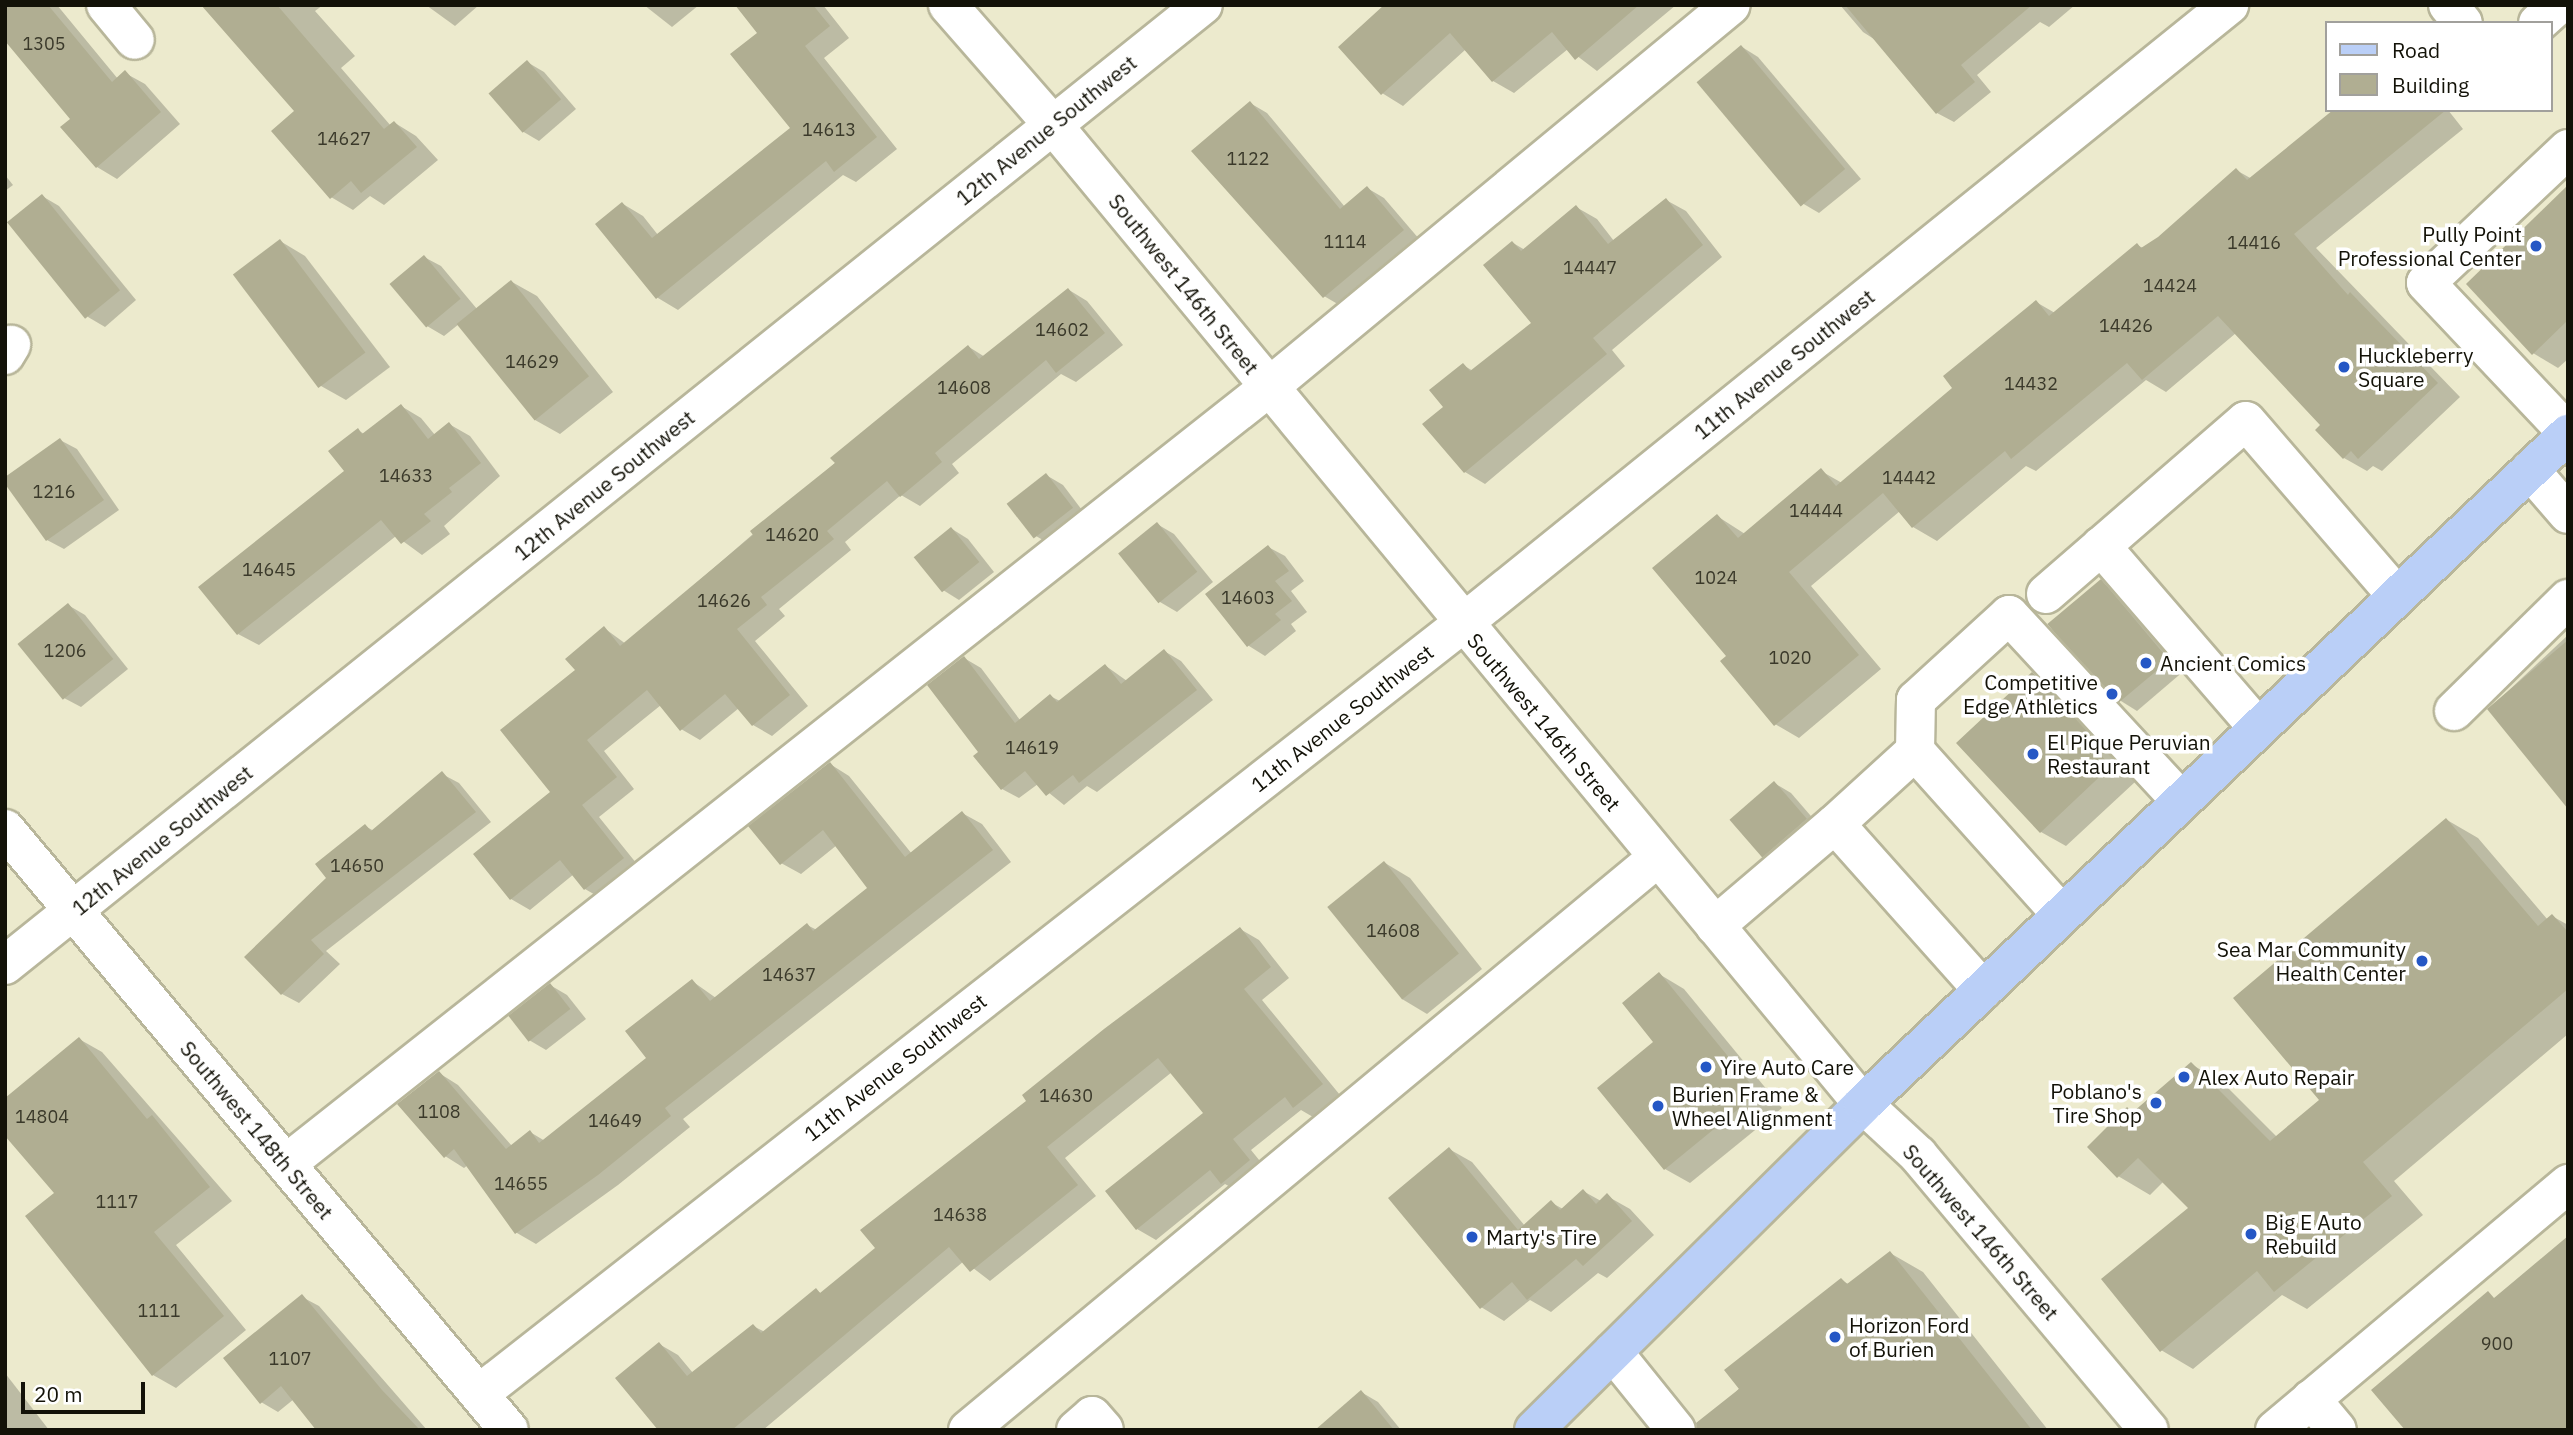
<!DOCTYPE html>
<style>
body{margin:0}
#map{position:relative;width:2573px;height:1435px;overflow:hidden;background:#eceacd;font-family:"IBM Plex Sans",sans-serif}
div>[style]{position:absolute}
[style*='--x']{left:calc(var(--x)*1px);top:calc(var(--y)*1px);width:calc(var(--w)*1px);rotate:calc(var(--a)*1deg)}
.shadow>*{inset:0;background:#0003}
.building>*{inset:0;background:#b0ae92;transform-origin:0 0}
.roads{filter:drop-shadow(2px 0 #b8b69a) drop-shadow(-2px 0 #b8b69a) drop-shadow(0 2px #b8b69a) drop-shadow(0 -2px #b8b69a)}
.minor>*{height:38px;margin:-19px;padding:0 19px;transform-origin:19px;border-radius:19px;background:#fff}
.major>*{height:38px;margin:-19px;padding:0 19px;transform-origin:19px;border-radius:19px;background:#bacff7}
.dots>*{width:19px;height:19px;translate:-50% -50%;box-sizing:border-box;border:4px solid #fff;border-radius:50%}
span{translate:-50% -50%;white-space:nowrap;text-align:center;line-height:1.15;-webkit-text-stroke:7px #fff;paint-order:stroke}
.number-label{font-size:18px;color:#3a392a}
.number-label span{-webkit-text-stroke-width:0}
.street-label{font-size:21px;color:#131208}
.poi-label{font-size:21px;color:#131208}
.right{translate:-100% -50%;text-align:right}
.left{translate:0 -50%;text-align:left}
.frame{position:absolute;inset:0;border:7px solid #131208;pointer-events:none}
.legend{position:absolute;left:2325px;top:21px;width:228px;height:91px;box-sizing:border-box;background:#fff;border:2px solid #a1a09c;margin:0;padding:9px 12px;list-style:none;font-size:21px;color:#131208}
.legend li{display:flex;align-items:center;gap:14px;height:35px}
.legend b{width:35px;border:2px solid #a1a09c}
.scale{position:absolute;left:21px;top:1382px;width:124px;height:32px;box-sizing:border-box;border:4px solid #131208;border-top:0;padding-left:9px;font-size:21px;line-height:24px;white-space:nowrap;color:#131208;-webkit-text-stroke:5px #fff;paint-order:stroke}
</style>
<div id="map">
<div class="shadow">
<div style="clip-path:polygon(5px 5px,57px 5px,118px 79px,125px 73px,145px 84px,180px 124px,117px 179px,97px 167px,63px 128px,72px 119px)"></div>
<div style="clip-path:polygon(219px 5px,323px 5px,315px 11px,355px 56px,341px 68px,391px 126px,395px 123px,416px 136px,438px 160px,384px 205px,370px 196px,353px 210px,331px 197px,297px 111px)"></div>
<div style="clip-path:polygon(426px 5px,479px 5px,455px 26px)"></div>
<div style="clip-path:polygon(644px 5px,699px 5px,672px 27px)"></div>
<div style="clip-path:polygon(737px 5px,823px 5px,849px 38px,824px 58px,897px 149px,856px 182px,843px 175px,678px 310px,658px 298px,598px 224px,623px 204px,643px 216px,658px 235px,792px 128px,759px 33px)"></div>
<div style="clip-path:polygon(1405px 5px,1676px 5px,1597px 71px,1568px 49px,1514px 93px,1493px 81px,1465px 50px,1403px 106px,1382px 93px)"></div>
<div style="clip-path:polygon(1840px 5px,2075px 5px,2049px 27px,2040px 22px,1977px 75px,1991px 92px,1954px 122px,1937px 113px,1877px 41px,1863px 32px)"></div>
<div style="clip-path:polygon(1742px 47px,1758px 57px,1861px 179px,1819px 213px,1802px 203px)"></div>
<div style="clip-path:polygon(527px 62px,544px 72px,576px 109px,539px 141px,522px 131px)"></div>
<div style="clip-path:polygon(1250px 103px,1267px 113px,1345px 207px,1367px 188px,1384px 198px,1420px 240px,1341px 306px,1324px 296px)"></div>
<div style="clip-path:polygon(2336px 110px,2448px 110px,2463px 129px,2316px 248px,2460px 397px,2382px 471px,2373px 466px,2367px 471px,2344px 458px,2322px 425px,2236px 333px,2166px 392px,2146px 380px,2036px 471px,2026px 466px,1937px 541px,1913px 527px,1900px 511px,1811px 586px,1881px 669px,1799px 738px,1775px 724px,1729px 656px,1717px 516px,1745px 534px,1821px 471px,1842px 483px,1955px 388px,2036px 302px,2055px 313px,2137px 245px,2143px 248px,2159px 239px,2236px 170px,2252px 179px)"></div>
<div style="clip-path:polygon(5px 175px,13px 185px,5px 191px)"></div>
<div style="clip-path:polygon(2568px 188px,2568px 359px,2558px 368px,2533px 353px)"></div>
<div style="clip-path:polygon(42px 196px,59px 206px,136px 300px,105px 327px,88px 317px)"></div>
<div style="clip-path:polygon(1666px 200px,1686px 211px,1722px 257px,1612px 350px,1625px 366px,1485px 484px,1465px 472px,1445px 407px,1463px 365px,1473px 371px,1533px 323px,1513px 243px,1525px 250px,1576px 207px,1597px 219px,1614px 241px)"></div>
<div style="clip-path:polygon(280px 241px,305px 256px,390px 367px,346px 400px,321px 386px)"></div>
<div style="clip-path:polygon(424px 257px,441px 266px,477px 309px,512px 282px,537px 296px,613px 392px,560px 434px,535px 420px,459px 324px,444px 336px,427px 326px)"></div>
<div style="clip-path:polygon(1069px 290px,1087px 301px,1123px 345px,1076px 382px,1061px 374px,952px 464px,959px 473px,920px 506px,901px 495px,845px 542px,851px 550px,779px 609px,785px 616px,755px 641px,808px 706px,772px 736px,753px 725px,739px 708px,700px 740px,681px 729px,661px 705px,604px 751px,634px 789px,599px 817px,641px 869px,604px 900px,585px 889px,574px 874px,530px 910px,511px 899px,475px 854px,552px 792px,577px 671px,604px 628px,626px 644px,969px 347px,985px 357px)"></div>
<div style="clip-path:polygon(401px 406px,421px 418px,435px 435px,449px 424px,470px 436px,500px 476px,444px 526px,450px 534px,422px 555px,396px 536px,259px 645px,238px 634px,346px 472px,358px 430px,364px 434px)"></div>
<div style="clip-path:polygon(60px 440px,77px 449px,119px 510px,64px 549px,47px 540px)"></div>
<div style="clip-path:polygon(1046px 475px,1063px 485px,1088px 518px,1053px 546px,1036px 536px)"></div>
<div style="clip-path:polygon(1157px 524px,1174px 534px,1213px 582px,1177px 612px,1160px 602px)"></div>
<div style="clip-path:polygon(952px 529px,968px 539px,994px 572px,959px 600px,943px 590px,917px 557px)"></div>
<div style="clip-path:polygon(1268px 547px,1285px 556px,1304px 581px,1291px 591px,1307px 612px,1291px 624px,1296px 631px,1265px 656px,1249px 646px,1208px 595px)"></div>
<div style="clip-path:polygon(2101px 582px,2117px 591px,2185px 670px,2137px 711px,2121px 701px)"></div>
<div style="clip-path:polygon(68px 605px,85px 615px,128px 669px,81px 707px,64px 698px)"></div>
<div style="clip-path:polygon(2568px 635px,2568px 806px,2489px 709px)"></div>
<div style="clip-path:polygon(1164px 651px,1181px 661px,1213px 700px,1097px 792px,1087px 786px,1064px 805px,1038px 784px,1019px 798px,1002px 789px,981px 752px,964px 658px,981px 668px,1020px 720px,1050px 696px,1060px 701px,1106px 666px,1127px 681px)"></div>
<div style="clip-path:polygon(2032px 674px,2057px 688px,2110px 746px,2106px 750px,2135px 782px,2066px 846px,2041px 832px)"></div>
<div style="clip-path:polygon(830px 764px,849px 776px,912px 854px,962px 813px,982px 824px,1011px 862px,683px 1119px,690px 1127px,618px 1185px,536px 1244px,517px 1233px,468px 1165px,464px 1168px,445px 1156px,439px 1073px,458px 1085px,512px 1146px,530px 1132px,545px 1141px,648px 1058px,692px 981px,716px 998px,807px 925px,817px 930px,870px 888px,837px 845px,801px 874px,781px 863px)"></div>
<div style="clip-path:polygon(442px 774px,459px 783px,491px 822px,326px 951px,340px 964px,299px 1003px,282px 994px,247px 957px,329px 878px,365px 826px,374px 831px)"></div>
<div style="clip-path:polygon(1774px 783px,1791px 793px,1823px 830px,1780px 866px,1763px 856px)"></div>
<div style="clip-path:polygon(2447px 820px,2478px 838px,2548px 920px,2552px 916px,2568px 925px,2568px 1034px,2394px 1181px,2423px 1215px,2307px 1309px,2282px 1295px,2193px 1369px,2161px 1350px,2190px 1208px,2164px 1181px,2150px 1195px,2118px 1176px,2134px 1113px,2191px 1064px,2223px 1083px,2277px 1137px,2322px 1100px)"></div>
<div style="clip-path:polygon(1385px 863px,1410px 878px,1482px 969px,1427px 1014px,1402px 999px)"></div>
<div style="clip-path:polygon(1240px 929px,1259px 940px,1289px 978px,1262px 1000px,1340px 1095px,1313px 1117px,1301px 1110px,1251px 1150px,1268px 1171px,1241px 1193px,1225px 1184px,1156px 1240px,1137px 1229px,1205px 1113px,1172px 1072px,1065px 1158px,1096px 1196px,990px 1281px,964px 1261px,763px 1430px,661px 1430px,659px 1344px,678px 1355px,693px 1373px,753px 1326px,765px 1332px,816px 1290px,822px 1294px,878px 1249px,1029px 1101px)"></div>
<div style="clip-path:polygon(1659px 974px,1684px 989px,1782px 1108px,1690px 1183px,1665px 1169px,1655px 1042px)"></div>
<div style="clip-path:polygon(550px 985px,567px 995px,586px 1019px,546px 1050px,529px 1040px,511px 1016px)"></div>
<div style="clip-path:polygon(79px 1039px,102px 1052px,232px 1201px,176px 1245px,246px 1330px,176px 1388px,153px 1375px)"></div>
<div style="clip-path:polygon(1449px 1149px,1472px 1162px,1525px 1226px,1552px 1203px,1563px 1209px,1583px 1191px,1601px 1201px,1607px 1196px,1630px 1209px,1654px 1235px,1607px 1278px,1598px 1273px,1551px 1312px,1530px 1300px,1504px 1321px,1481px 1307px)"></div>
<div style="clip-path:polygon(1890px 1253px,1923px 1272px,2048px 1430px,1700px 1430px,1841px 1280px,1850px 1285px)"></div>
<div style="clip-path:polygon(302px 1297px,319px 1306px,427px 1430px,320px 1430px,294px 1399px,278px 1412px,261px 1402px)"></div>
<div style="clip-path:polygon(5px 1373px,49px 1430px,5px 1430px)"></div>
<div style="clip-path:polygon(1361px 1392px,1378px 1402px,1401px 1430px,1324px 1430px)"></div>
</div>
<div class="building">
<div style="clip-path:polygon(5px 5px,48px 5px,112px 82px,125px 70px,161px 112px,96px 168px,60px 127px,70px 119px,5px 41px)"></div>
<div style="clip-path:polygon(201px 5px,277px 5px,384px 129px,394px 121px,417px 147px,361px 193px,351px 181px,330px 199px,271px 131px,294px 111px)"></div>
<div style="clip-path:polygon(735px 5px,813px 5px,830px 26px,805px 46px,877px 137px,834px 172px,826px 161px,656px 299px,595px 224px,622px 202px,652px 238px,790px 128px,730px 54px,757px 33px)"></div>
<div style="clip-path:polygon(1384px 5px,1639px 5px,1575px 60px,1552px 32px,1492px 82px,1450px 33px,1381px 95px,1338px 47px)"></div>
<div style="clip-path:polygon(1845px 5px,2032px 5px,1961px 65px,1975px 82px,1936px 114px)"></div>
<div style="left:1741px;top:45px;width:162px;height:58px;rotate:50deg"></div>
<div style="left:527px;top:60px;width:52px;height:51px;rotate:49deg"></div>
<div style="clip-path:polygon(1250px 101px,1340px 209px,1367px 186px,1404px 230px,1323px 298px,1191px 151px)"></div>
<div style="clip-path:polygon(2333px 110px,2446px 110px,2294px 234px,2348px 295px,2350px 292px,2438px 383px,2358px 459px,2351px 451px,2343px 459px,2315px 430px,2320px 425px,2218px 316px,2142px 380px,2127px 363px,2011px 459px,2005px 451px,1912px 528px,1883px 493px,1789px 572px,1859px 655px,1774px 726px,1720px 661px,1726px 656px,1652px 568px,1717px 514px,1738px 538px,1821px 468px,1836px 486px,1952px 388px,1943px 376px,2036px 300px,2049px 316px,2137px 243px,2141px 248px,2158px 237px,2236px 168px,2247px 180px)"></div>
<div style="clip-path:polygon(2568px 185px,2568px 320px,2532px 355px,2466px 284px)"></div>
<div style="left:42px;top:194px;width:124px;height:45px;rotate:51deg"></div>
<div style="clip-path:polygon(1666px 198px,1703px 245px,1593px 338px,1607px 354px,1464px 473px,1422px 424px,1443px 407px,1429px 390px,1463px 363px,1470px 371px,1531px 323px,1483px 265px,1512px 241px,1521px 251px,1576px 205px,1608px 244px)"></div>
<div style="left:280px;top:239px;width:142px;height:59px;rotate:53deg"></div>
<div style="left:424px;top:255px;width:57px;height:45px;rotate:50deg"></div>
<div style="left:511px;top:280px;width:124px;height:70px;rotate:51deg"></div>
<div style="clip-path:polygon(1068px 288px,1105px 333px,1056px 373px,1046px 360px,935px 453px,942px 462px,900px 497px,887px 481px,827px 531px,834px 539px,761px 597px,767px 605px,737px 629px,790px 695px,752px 726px,725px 694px,680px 731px,647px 690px,587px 740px,617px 777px,582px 805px,624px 858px,584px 890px,560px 860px,510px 900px,473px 854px,550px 792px,500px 730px,575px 670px,565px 659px,604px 626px,620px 646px,753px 535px,750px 531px,835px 463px,830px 458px,968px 345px,979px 359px)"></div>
<div style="clip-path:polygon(401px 404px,428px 439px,449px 422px,481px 463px,449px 488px,452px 492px,424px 514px,431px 521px,401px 544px,381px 520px,237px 635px,198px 587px,344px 471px,328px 451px,358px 428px,362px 434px)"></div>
<div style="clip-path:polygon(60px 438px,104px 500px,46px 541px,5px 484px,5px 477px)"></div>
<div style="left:1046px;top:473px;width:44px;height:50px;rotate:52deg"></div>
<div style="left:1157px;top:522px;width:64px;height:50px;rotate:51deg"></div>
<div style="left:951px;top:527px;width:45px;height:48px;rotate:51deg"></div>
<div style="clip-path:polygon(1268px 545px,1289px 571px,1275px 581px,1292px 601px,1275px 614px,1281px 620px,1247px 647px,1205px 594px)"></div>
<div style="left:2101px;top:579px;width:106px;height:70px;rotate:50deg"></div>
<div style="left:68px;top:603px;width:72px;height:65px;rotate:51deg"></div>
<div style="clip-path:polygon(2568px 640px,2568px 809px,2487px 709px)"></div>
<div style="clip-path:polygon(1164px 649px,1197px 690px,1079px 783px,1073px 775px,1046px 796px,1025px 771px,1001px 790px,973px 756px,978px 752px,927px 685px,964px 656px,1015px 723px,1050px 694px,1057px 702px,1105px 664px,1121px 684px)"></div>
<div style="clip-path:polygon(2032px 672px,2087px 731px,2082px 735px,2111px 766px,2040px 833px,1956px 743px)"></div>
<div style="clip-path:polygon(830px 762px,905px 857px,962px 811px,993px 850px,665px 1108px,671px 1116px,598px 1175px,515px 1234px,454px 1149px,444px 1158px,397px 1104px,439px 1071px,506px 1149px,530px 1130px,539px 1143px,646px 1058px,625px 1031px,692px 979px,710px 1001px,807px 923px,813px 931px,867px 888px,823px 830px,780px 865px,748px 826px)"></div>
<div style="clip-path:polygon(442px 771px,476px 812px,311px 940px,324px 954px,281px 995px,244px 957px,326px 878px,315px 864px,365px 824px,371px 831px)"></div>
<div style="left:1774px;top:781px;width:50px;height:59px;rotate:49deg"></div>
<div style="clip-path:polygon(2446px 818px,2538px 926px,2552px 914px,2568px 932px,2568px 989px,2363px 1162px,2392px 1196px,2274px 1292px,2257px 1271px,2160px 1352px,2101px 1279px,2188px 1208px,2138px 1158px,2117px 1178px,2087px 1147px,2127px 1107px,2133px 1112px,2191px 1062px,2270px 1141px,2319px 1100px,2233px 998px)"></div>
<div style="left:1384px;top:861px;width:119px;height:73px;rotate:51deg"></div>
<div style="clip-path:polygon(1240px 927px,1271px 967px,1244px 989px,1323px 1084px,1293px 1108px,1285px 1097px,1233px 1139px,1250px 1160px,1221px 1184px,1210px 1170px,1136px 1230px,1105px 1191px,1203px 1113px,1158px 1058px,1047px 1147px,1078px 1185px,970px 1272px,949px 1247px,732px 1430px,658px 1430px,615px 1378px,659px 1342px,687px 1376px,753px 1324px,761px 1333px,816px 1288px,820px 1293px,875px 1248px,860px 1230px,1026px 1101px,1022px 1095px,1104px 1029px)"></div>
<div style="clip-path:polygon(1659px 972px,1758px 1093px,1664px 1170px,1597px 1088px,1653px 1042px,1622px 1003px)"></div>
<div style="left:550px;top:983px;width:33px;height:53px;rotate:52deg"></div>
<div style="clip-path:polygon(79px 1037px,147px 1119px,152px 1115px,210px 1187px,154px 1232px,224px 1316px,152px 1376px,25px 1216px,54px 1193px,5px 1136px,5px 1098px)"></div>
<div style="clip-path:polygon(1449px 1147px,1518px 1230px,1551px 1200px,1560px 1210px,1583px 1189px,1596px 1204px,1607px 1193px,1632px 1221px,1583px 1266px,1576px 1259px,1527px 1300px,1512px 1282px,1480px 1309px,1388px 1198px)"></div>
<div style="clip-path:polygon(2568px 1236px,2568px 1430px,2405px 1430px,2371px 1390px,2488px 1291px,2494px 1298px)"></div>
<div style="clip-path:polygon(1890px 1251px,2032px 1430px,1697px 1430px,1696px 1423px,1739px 1389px,1724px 1370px,1841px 1278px,1847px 1284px)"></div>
<div style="clip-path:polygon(302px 1294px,382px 1390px,420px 1430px,316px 1430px,281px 1386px,260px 1404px,223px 1358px)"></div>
<div style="clip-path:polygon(1361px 1390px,1394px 1430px,1315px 1430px)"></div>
</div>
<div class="roads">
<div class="minor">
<div style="--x:106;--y:5;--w:45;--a:50.4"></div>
<div style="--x:948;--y:5;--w:159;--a:48.8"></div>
<div style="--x:1053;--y:125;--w:1271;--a:50.4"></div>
<div style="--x:1863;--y:1104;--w:75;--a:42.8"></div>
<div style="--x:1918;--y:1155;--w:359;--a:50"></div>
<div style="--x:2448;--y:5;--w:23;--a:50"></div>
<div style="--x:2538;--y:23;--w:27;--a:-42"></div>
<div style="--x:2568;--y:149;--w:195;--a:136.7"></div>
<div style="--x:2426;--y:283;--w:207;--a:46.6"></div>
<div style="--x:5;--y:355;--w:12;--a:-59"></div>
<div style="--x:2530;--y:470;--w:58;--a:49.2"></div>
<div style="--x:2101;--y:546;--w:240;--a:49.2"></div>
<div style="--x:2046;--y:594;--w:264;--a:-40.9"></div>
<div style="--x:2246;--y:421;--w:231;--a:49.2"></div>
<div style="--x:2454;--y:711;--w:160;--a:-44.5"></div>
<div style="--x:1915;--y:751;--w:51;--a:-88.9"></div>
<div style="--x:1916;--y:700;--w:126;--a:-42.4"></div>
<div style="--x:2009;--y:615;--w:253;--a:47.2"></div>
<div style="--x:5;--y:829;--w:784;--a:50.02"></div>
<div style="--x:1715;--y:926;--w:157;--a:-40.4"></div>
<div style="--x:5;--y:965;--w:1535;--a:-38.71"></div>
<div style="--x:1983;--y:990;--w:222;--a:-131.7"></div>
<div style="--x:1835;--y:824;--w:108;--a:-42.4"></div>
<div style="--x:1915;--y:751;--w:219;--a:48.1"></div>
<div style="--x:286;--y:1164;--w:1253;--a:-38.32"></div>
<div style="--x:1269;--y:387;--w:599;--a:-39.59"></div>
<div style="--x:1613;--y:1352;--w:100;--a:51.1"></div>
<div style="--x:479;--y:1394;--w:1249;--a:-38.07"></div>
<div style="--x:1462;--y:624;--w:986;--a:-38.9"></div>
<div style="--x:2311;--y:1399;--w:40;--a:50"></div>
<div style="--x:968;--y:1430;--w:895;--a:-39.7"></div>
<div style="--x:1076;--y:1430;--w:21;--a:-41"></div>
<div style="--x:1092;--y:1416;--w:18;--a:49"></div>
<div style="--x:2275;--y:1430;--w:383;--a:-40"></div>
</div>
<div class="major">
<div style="--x:1534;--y:1430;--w:463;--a:-44.7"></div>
<div style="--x:1863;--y:1104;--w:973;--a:-43.54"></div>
</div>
</div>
<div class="dots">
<div style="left:2536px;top:246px;background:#2557c5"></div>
<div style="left:2344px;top:367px;background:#2557c5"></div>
<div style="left:2146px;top:663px;background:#2557c5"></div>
<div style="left:2112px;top:694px;background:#2557c5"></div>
<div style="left:2033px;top:754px;background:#2557c5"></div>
<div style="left:2422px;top:961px;background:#2557c5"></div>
<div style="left:1706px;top:1067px;background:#2557c5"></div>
<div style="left:2184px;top:1077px;background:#2557c5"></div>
<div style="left:2156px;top:1103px;background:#2557c5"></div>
<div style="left:1658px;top:1106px;background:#2557c5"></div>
<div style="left:2251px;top:1234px;background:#2557c5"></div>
<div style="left:1472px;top:1237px;background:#2557c5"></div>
<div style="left:1835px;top:1337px;background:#2557c5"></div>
</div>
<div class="number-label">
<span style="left:44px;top:44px">1305</span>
<span style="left:829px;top:130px">14613</span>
<span style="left:344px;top:139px">14627</span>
<span style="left:1248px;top:159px">1122</span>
<span style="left:1345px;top:242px">1114</span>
<span style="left:2254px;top:243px">14416</span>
<span style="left:1590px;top:268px">14447</span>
<span style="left:2170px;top:286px">14424</span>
<span style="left:2126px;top:326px">14426</span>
<span style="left:1062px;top:330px">14602</span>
<span style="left:532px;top:362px">14629</span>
<span style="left:2031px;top:384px">14432</span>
<span style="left:964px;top:388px">14608</span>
<span style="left:406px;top:476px">14633</span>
<span style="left:1909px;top:478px">14442</span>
<span style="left:54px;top:492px">1216</span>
<span style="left:1816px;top:511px">14444</span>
<span style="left:792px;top:535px">14620</span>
<span style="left:269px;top:570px">14645</span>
<span style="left:1716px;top:578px">1024</span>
<span style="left:1248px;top:598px">14603</span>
<span style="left:724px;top:601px">14626</span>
<span style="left:65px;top:651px">1206</span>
<span style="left:1790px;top:658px">1020</span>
<span style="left:1032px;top:748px">14619</span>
<span style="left:357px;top:866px">14650</span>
<span style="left:1393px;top:931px">14608</span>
<span style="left:789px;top:975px">14637</span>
<span style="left:1066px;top:1096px">14630</span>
<span style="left:439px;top:1112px">1108</span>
<span style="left:42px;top:1117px">14804</span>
<span style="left:615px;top:1121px">14649</span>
<span style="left:521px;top:1184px">14655</span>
<span style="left:117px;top:1202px">1117</span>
<span style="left:960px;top:1215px">14638</span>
<span style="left:159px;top:1311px">1111</span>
<span style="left:2497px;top:1344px">900</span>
<span style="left:290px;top:1359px">1107</span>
</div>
<div class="street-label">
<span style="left:1046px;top:130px;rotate:-39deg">12th Avenue Southwest</span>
<span style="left:1184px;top:284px;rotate:51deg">Southwest 146th Street</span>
<span style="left:1784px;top:364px;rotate:-39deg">11th Avenue Southwest</span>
<span style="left:604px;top:485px;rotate:-39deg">12th Avenue Southwest</span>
<span style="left:1342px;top:718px;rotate:-38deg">11th Avenue Southwest</span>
<span style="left:1544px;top:722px;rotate:50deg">Southwest 146th Street</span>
<span style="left:162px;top:840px;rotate:-39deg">12th Avenue Southwest</span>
<span style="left:895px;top:1067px;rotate:-38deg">11th Avenue Southwest</span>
<span style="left:257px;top:1130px;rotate:50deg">Southwest 148th Street</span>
<span style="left:1981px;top:1232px;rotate:49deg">Southwest 146th Street</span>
</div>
<div class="poi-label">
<span class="right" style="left:2522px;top:246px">Pully Point<br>Professional Center</span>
<span class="left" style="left:2358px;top:367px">Huckleberry<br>Square</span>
<span class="left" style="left:2160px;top:663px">Ancient Comics</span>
<span class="right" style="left:2098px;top:694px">Competitive<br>Edge Athletics</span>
<span class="left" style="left:2047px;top:754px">El Pique Peruvian<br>Restaurant</span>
<span class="right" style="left:2406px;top:961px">Sea Mar Community<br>Health Center</span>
<span class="left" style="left:1720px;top:1067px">Yire Auto Care</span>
<span class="left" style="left:2198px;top:1077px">Alex Auto Repair</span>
<span class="right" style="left:2142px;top:1103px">Poblano's<br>Tire Shop</span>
<span class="left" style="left:1672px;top:1106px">Burien Frame &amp;<br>Wheel Alignment</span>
<span class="left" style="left:2265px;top:1234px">Big E Auto<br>Rebuild</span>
<span class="left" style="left:1486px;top:1237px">Marty's Tire</span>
<span class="left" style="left:1849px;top:1337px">Horizon Ford<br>of Burien</span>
</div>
<div class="frame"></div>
<ul class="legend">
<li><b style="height:9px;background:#bacff7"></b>Road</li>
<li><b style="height:19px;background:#b0ae92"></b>Building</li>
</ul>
<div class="scale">20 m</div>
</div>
